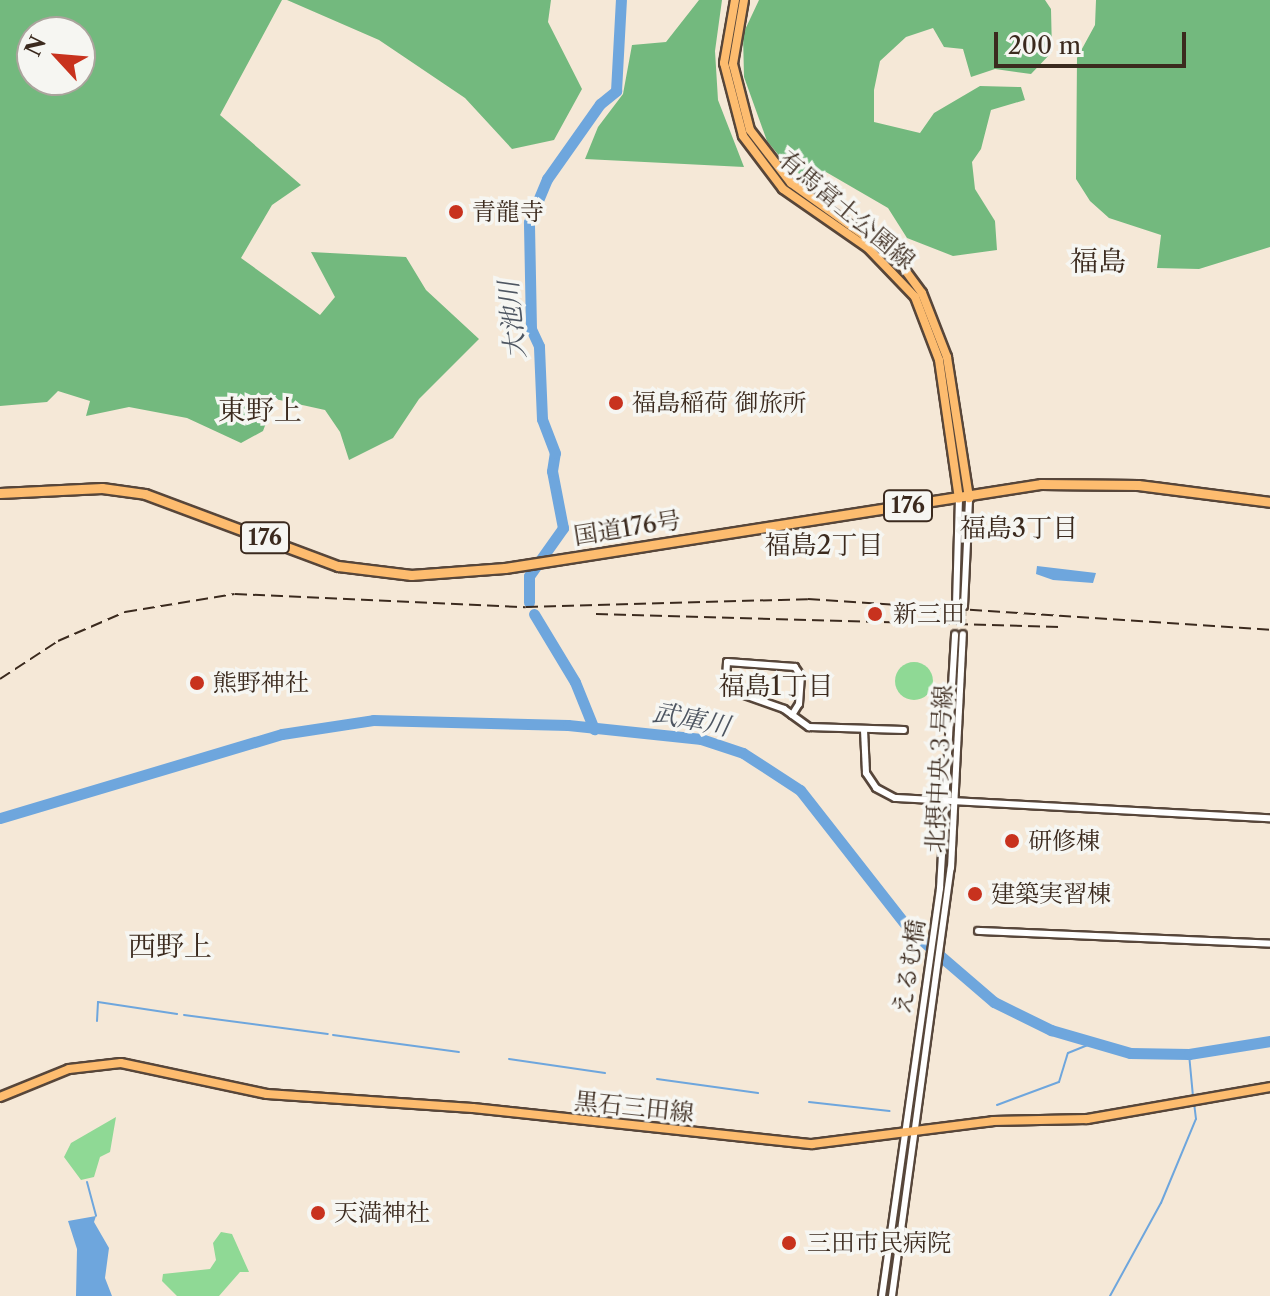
<!DOCTYPE html>
<meta charset="utf-8">
<style>
body{margin:0}
#map{position:relative;width:1270px;height:1296px;overflow:hidden;background:#f5e8d7;font-family:"Libre Caslon Text","Noto Serif JP",serif}
div>[style]{position:absolute}
[style*='--x']{left:calc(var(--x)*1px);top:calc(var(--y)*1px);width:calc(var(--w)*1px);rotate:calc(var(--a)*1deg)}
.green>*{inset:0;background:#8fd995}
.round{border-radius:50%}
.forest>*{inset:0;background:#73b97e}
.water>*{inset:0;background:#6ea6dd}
.stream>*{height:2px;margin:-1px;padding:0 1px;transform-origin:1px;border-radius:1px;background:#6ea6dd}
.river>*{height:11px;margin:-5.5px;padding:0 5.5px;transform-origin:5.5px;border-radius:5.5px;background:#6ea6dd}
.minor-tunnel>*{height:6px;margin-top:-3px;transform-origin:0;background:repeating-linear-gradient(90deg,#d0c2b2 0 6px,transparent 0 9px)}
.roads{filter:drop-shadow(2px 0 #57463a) drop-shadow(-2px 0 #57463a) drop-shadow(0 2px #57463a) drop-shadow(0 -2px #57463a)}
.minor>*{height:6px;margin:-3px;padding:0 3px;transform-origin:3px;border-radius:3px;background:#fff}
.major>*{height:8px;margin:-4px;padding:0 4px;transform-origin:4px;border-radius:4px;background:#fdbc6f}
.highway>*{height:9px;margin:-4.5px;padding:0 4.5px;transform-origin:4.5px;border-radius:4.5px;background:#fdbc6f}
.rail>*{height:2px;margin-top:-1px;transform-origin:0;background:repeating-linear-gradient(90deg,#3b2a1e 0 12px,transparent 0 18px)}
.dots>*{width:22px;height:22px;translate:-50% -50%;box-sizing:border-box;border:4px solid #f6f6f2;border-radius:50%}
span{translate:-50% -50%;white-space:nowrap;text-align:center;line-height:1.15;-webkit-text-stroke:7px #f6f6f2;paint-order:stroke}
.shield-label span{padding:2px 6px;background:#f6f6f2;border:2px solid;border-radius:6px;-webkit-text-stroke-width:0}
.shield-label{font-size:22px;color:#3b2a1e;font-weight:700}
.street-label{font-size:24px;color:#3b2a1e}
.poi-label{font-size:24px;color:#3b2a1e}
.left{translate:0 -50%;text-align:left}
.water-label{font-size:26px;color:#4d5561;font-style:italic}
.neighbourhood-label{font-size:26px;color:#3b2a1e}
.quarter-label{font-size:28px;color:#3b2a1e}
.north{position:absolute;left:16px;top:16px;width:80px;height:80px;box-sizing:border-box;background:#f6f6f2;border:2px solid #aba49d;border-radius:50%;rotate:296deg;font-size:22px;font-weight:700;line-height:32px;text-align:center;color:#3b2a1e}
.north::after{content:'';display:block;margin:auto;width:28px;height:36px;background:#c8321e;clip-path:polygon(50% 0,100% 100%,50% 72%,0 100%)}
.scale{position:absolute;left:994px;top:32px;width:192px;height:36px;box-sizing:border-box;border:4px solid #3b2a1e;border-top:0;padding-left:10px;font-size:24px;line-height:28px;white-space:nowrap;color:#3b2a1e;-webkit-text-stroke:6px #f6f6f2;paint-order:stroke}
</style>
<div id="map">
<div class="green">
<div class="round" style="left:895px;top:662px;width:38px;height:38px"></div>
<div style="clip-path:polygon(116px 1117px,110px 1152px,100px 1157px,94px 1177px,81px 1180px,64px 1157px,71px 1143px)"></div>
<div style="clip-path:polygon(221px 1232px,232px 1234px,249px 1272px,240px 1272px,219px 1296px,177px 1296px,162px 1281px,163px 1274px,210px 1269px,216px 1260px,213px 1243px)"></div>
</div>
<div class="forest">
<div style="clip-path:polygon(evenodd,0 0,282px 0,220px 115px,301px 185px,272px 205px,241px 258px,320px 315px,335px 297px,311px 252px,406px 257px,426px 290px,479px 339px,419px 399px,393px 438px,349px 460px,340px 432px,325px 410px,275px 399px,263px 431px,241px 443px,187px 418px,129px 407px,86px 416px,90px 401px,58px 391px,47px 402px,0 406px,0 0,32px 32px,80px 32px,80px 80px,32px 80px,32px 32px)"></div>
<div style="clip-path:polygon(287px 0,551px 0,548px 22px,582px 89px,554px 140px,512px 149px,465px 98px,379px 40px)"></div>
<div style="clip-path:polygon(699px 0,722px 0,715px 51px,718px 100px,744px 167px,585px 159px,598px 127px,623px 94px,632px 45px,666px 42px)"></div>
<div style="clip-path:polygon(759px 0,1045px 0,1051px 9px,1052px 52px,1031px 74px,995px 69px,971px 77px,963px 49px,944px 47px,933px 28px,906px 37px,880px 61px,874px 90px,874px 122px,920px 133px,934px 113px,980px 86px,1021px 87px,1025px 100px,991px 110px,981px 149px,972px 162px,975px 189px,995px 221px,997px 250px,953px 256px,907px 238px,888px 208px,826px 172px,813px 186px,781px 158px,767px 141px,744px 77px,743px 34px)"></div>
<div style="clip-path:polygon(1096px 0,1270px 0,1270px 247px,1199px 269px,1157px 268px,1161px 235px,1109px 218px,1090px 201px,1076px 179px,1077px 58px,1095px 25px)"></div>
</div>
<div class="water">
<div style="clip-path:polygon(1037px 566px,1096px 573px,1093px 583px,1053px 580px,1036px 574px)"></div>
<div style="clip-path:polygon(96px 1216px,94px 1222px,109px 1248px,105px 1278px,112px 1296px,76px 1296px,77px 1249px,68px 1221px)"></div>
</div>
<div class="stream">
<div style="--x:184;--y:1015;--w:145;--a:7.5"></div>
<div style="--x:97;--y:1021;--w:19;--a:-87"></div>
<div style="--x:98;--y:1002;--w:80;--a:8.6"></div>
<div style="--x:333;--y:1035;--w:127;--a:7.7"></div>
<div style="--x:1189;--y:1054;--w:42;--a:84.6"></div>
<div style="--x:509;--y:1059;--w:97;--a:8.3"></div>
<div style="--x:657;--y:1079;--w:102;--a:7.9"></div>
<div style="--x:809;--y:1102;--w:81;--a:6.4"></div>
<div style="--x:997;--y:1105;--w:66;--a:-20.4"></div>
<div style="--x:1059;--y:1082;--w:30;--a:-73"></div>
<div style="--x:1068;--y:1053;--w:24;--a:-22"></div>
<div style="--x:87;--y:1182;--w:35;--a:75"></div>
<div style="--x:1110;--y:1296;--w:106;--a:-61.3"></div>
<div style="--x:1161;--y:1203;--w:91;--a:-67.4"></div>
<div style="--x:1196;--y:1119;--w:17;--a:-97"></div>
</div>
<div class="river">
<div style="--x:529;--y:602;--w:26;--a:-90"></div>
<div style="--x:529;--y:576;--w:59;--a:-54.7"></div>
<div style="--x:563;--y:528;--w:58;--a:-100.9"></div>
<div style="--x:552;--y:471;--w:18;--a:-81"></div>
<div style="--x:555;--y:453;--w:36;--a:-111"></div>
<div style="--x:542;--y:419;--w:73;--a:-92.4"></div>
<div style="--x:539;--y:346;--w:19;--a:-115"></div>
<div style="--x:531;--y:329;--w:107;--a:-91.1"></div>
<div style="--x:529;--y:222;--w:47;--a:-67.3"></div>
<div style="--x:547;--y:179;--w:92;--a:-54.8"></div>
<div style="--x:600;--y:104;--w:21;--a:-39"></div>
<div style="--x:616;--y:91;--w:91;--a:-86.9"></div>
<div style="--x:534;--y:614;--w:79;--a:58.9"></div>
<div style="--x:575;--y:682;--w:51;--a:68"></div>
<div style="--x:0;--y:818;--w:294;--a:-16.6"></div>
<div style="--x:282;--y:734;--w:92;--a:-8.7"></div>
<div style="--x:373;--y:720;--w:195;--a:1.5"></div>
<div style="--x:568;--y:725;--w:134;--a:6"></div>
<div style="--x:701;--y:739;--w:44;--a:18.4"></div>
<div style="--x:743;--y:753;--w:68;--a:33"></div>
<div style="--x:800;--y:790;--w:177;--a:51.9"></div>
<div style="--x:909;--y:929;--w:112;--a:40.7"></div>
<div style="--x:994;--y:1002;--w:64;--a:26.2"></div>
<div style="--x:1051;--y:1030;--w:82;--a:16.2"></div>
<div style="--x:1130;--y:1053;--w:59;--a:1"></div>
<div style="--x:1189;--y:1054;--w:82;--a:-9.1"></div>
</div>
<div class="minor-tunnel">
<div style="--x:955;--y:634;--w:29;--a:-88"></div>
<div style="--x:963;--y:634;--w:28;--a:-88"></div>
</div>
<div class="roads">
<div class="minor">
<div style="--x:956;--y:605;--w:106;--a:-88.4"></div>
<div style="--x:964;--y:606;--w:108;--a:-87.3"></div>
<div style="--x:792;--y:715;--w:13;--a:-58"></div>
<div style="--x:799;--y:704;--w:28;--a:-86"></div>
<div style="--x:801;--y:676;--w:11;--a:-124"></div>
<div style="--x:795;--y:667;--w:68;--a:-175.8"></div>
<div style="--x:727;--y:662;--w:19;--a:93"></div>
<div style="--x:726;--y:681;--w:12;--a:55"></div>
<div style="--x:733;--y:691;--w:54;--a:19.4"></div>
<div style="--x:784;--y:709;--w:31;--a:36"></div>
<div style="--x:809;--y:727;--w:95;--a:1.8"></div>
<div style="--x:864;--y:730;--w:43;--a:87.3"></div>
<div style="--x:866;--y:773;--w:18;--a:56"></div>
<div style="--x:876;--y:788;--w:21;--a:28"></div>
<div style="--x:895;--y:798;--w:376;--a:3.1"></div>
<div style="--x:978;--y:931;--w:292;--a:2.5"></div>
<div style="--x:882;--y:1296;--w:412;--a:-81.9"></div>
<div style="--x:940;--y:888;--w:254;--a:-86.6"></div>
<div style="--x:892;--y:1296;--w:432;--a:-82.2"></div>
<div style="--x:951;--y:868;--w:234;--a:-87.1"></div>
</div>
<div class="major">
<div style="--x:735;--y:0;--w:64;--a:99.9"></div>
<div style="--x:724;--y:63;--w:75;--a:75.4"></div>
<div style="--x:743;--y:136;--w:66;--a:53"></div>
<div style="--x:783;--y:189;--w:103;--a:34.8"></div>
<div style="--x:868;--y:248;--w:68;--a:46.2"></div>
<div style="--x:915;--y:297;--w:67;--a:69.1"></div>
<div style="--x:939;--y:360;--w:140;--a:81.8"></div>
<div style="--x:744;--y:0;--w:65;--a:99.8"></div>
<div style="--x:733;--y:64;--w:68;--a:75.6"></div>
<div style="--x:750;--y:130;--w:67;--a:52.3"></div>
<div style="--x:791;--y:183;--w:130;--a:35.6"></div>
<div style="--x:897;--y:259;--w:42;--a:53.7"></div>
<div style="--x:922;--y:293;--w:69;--a:68.7"></div>
<div style="--x:947;--y:357;--w:143;--a:81.1"></div>
<div style="--x:0;--y:1097;--w:74;--a:-22.1"></div>
<div style="--x:69;--y:1069;--w:52;--a:-6.6"></div>
<div style="--x:121;--y:1063;--w:149;--a:12"></div>
<div style="--x:267;--y:1094;--w:206;--a:3.9"></div>
<div style="--x:473;--y:1108;--w:341;--a:6.1"></div>
<div style="--x:812;--y:1144;--w:182;--a:-7.2"></div>
<div style="--x:993;--y:1121;--w:94;--a:-1.2"></div>
<div style="--x:1087;--y:1119;--w:186;--a:-9.9"></div>
</div>
<div class="highway">
<div style="--x:0;--y:493;--w:102;--a:-2.8"></div>
<div style="--x:102;--y:488;--w:43;--a:7.9"></div>
<div style="--x:145;--y:494;--w:206;--a:20.5"></div>
<div style="--x:338;--y:566;--w:74;--a:7"></div>
<div style="--x:411;--y:575;--w:94;--a:-4.3"></div>
<div style="--x:505;--y:568;--w:543;--a:-8.91"></div>
<div style="--x:1041;--y:484;--w:97;--a:0.6"></div>
<div style="--x:1138;--y:485;--w:133;--a:7.3"></div>
</div>
</div>
<div class="rail">
<div style="--x:596;--y:614;--w:464;--a:1.6"></div>
<div style="--x:0;--y:679;--w:69;--a:-33.2"></div>
<div style="--x:58;--y:641;--w:73;--a:-23.4"></div>
<div style="--x:125;--y:612;--w:111;--a:-9.3"></div>
<div style="--x:235;--y:594;--w:291;--a:2.6"></div>
<div style="--x:526;--y:607;--w:282;--a:-1.6"></div>
<div style="--x:808;--y:599;--w:463;--a:3.8"></div>
</div>
<div class="dots">
<div style="left:456px;top:212px;background:#c8321e"></div>
<div style="left:616px;top:403px;background:#c8321e"></div>
<div style="left:875px;top:614px;background:#c8321e"></div>
<div style="left:197px;top:683px;background:#c8321e"></div>
<div style="left:1012px;top:841px;background:#c8321e"></div>
<div style="left:975px;top:894px;background:#c8321e"></div>
<div style="left:318px;top:1213px;background:#c8321e"></div>
<div style="left:789px;top:1243px;background:#c8321e"></div>
</div>
<div class="shield-label">
<span style="left:908px;top:506px">176</span>
<span style="left:265px;top:538px">176</span>
</div>
<div class="street-label">
<span style="left:847px;top:210px;rotate:40deg">有馬富士公園線</span>
<span style="left:627px;top:528px;rotate:-9deg">国道176号</span>
<span style="left:939px;top:769px;rotate:-87deg">北摂中央３号線</span>
<span style="left:909px;top:967px;rotate:-81deg">えるむ橋</span>
<span style="left:634px;top:1107px;rotate:6deg">黒石三田線</span>
</div>
<div class="poi-label">
<span class="left" style="left:472px;top:212px">青龍寺</span>
<span class="left" style="left:632px;top:403px">福島稲荷 御旅所</span>
<span class="left" style="left:893px;top:614px">新三田</span>
<span class="left" style="left:213px;top:683px">熊野神社</span>
<span class="left" style="left:1028px;top:841px">研修棟</span>
<span class="left" style="left:991px;top:894px">建築実習棟</span>
<span class="left" style="left:334px;top:1213px">天満神社</span>
<span class="left" style="left:807px;top:1243px">三田市民病院</span>
</div>
<div class="water-label">
<span style="left:513px;top:320px;rotate:-96deg">大池川</span>
<span style="left:691px;top:720px;rotate:11deg">武庫川</span>
</div>
<div class="neighbourhood-label">
<span style="left:1019px;top:529px">福島3丁目</span>
<span style="left:824px;top:546px">福島2丁目</span>
<span style="left:776px;top:687px">福島1丁目</span>
</div>
<div class="quarter-label">
<span style="left:1098px;top:261px">福島</span>
<span style="left:260px;top:410px">東野上</span>
<span style="left:170px;top:946px">西野上</span>
</div>
<div class="north">N</div>
<div class="scale">200 m</div>
</div>
